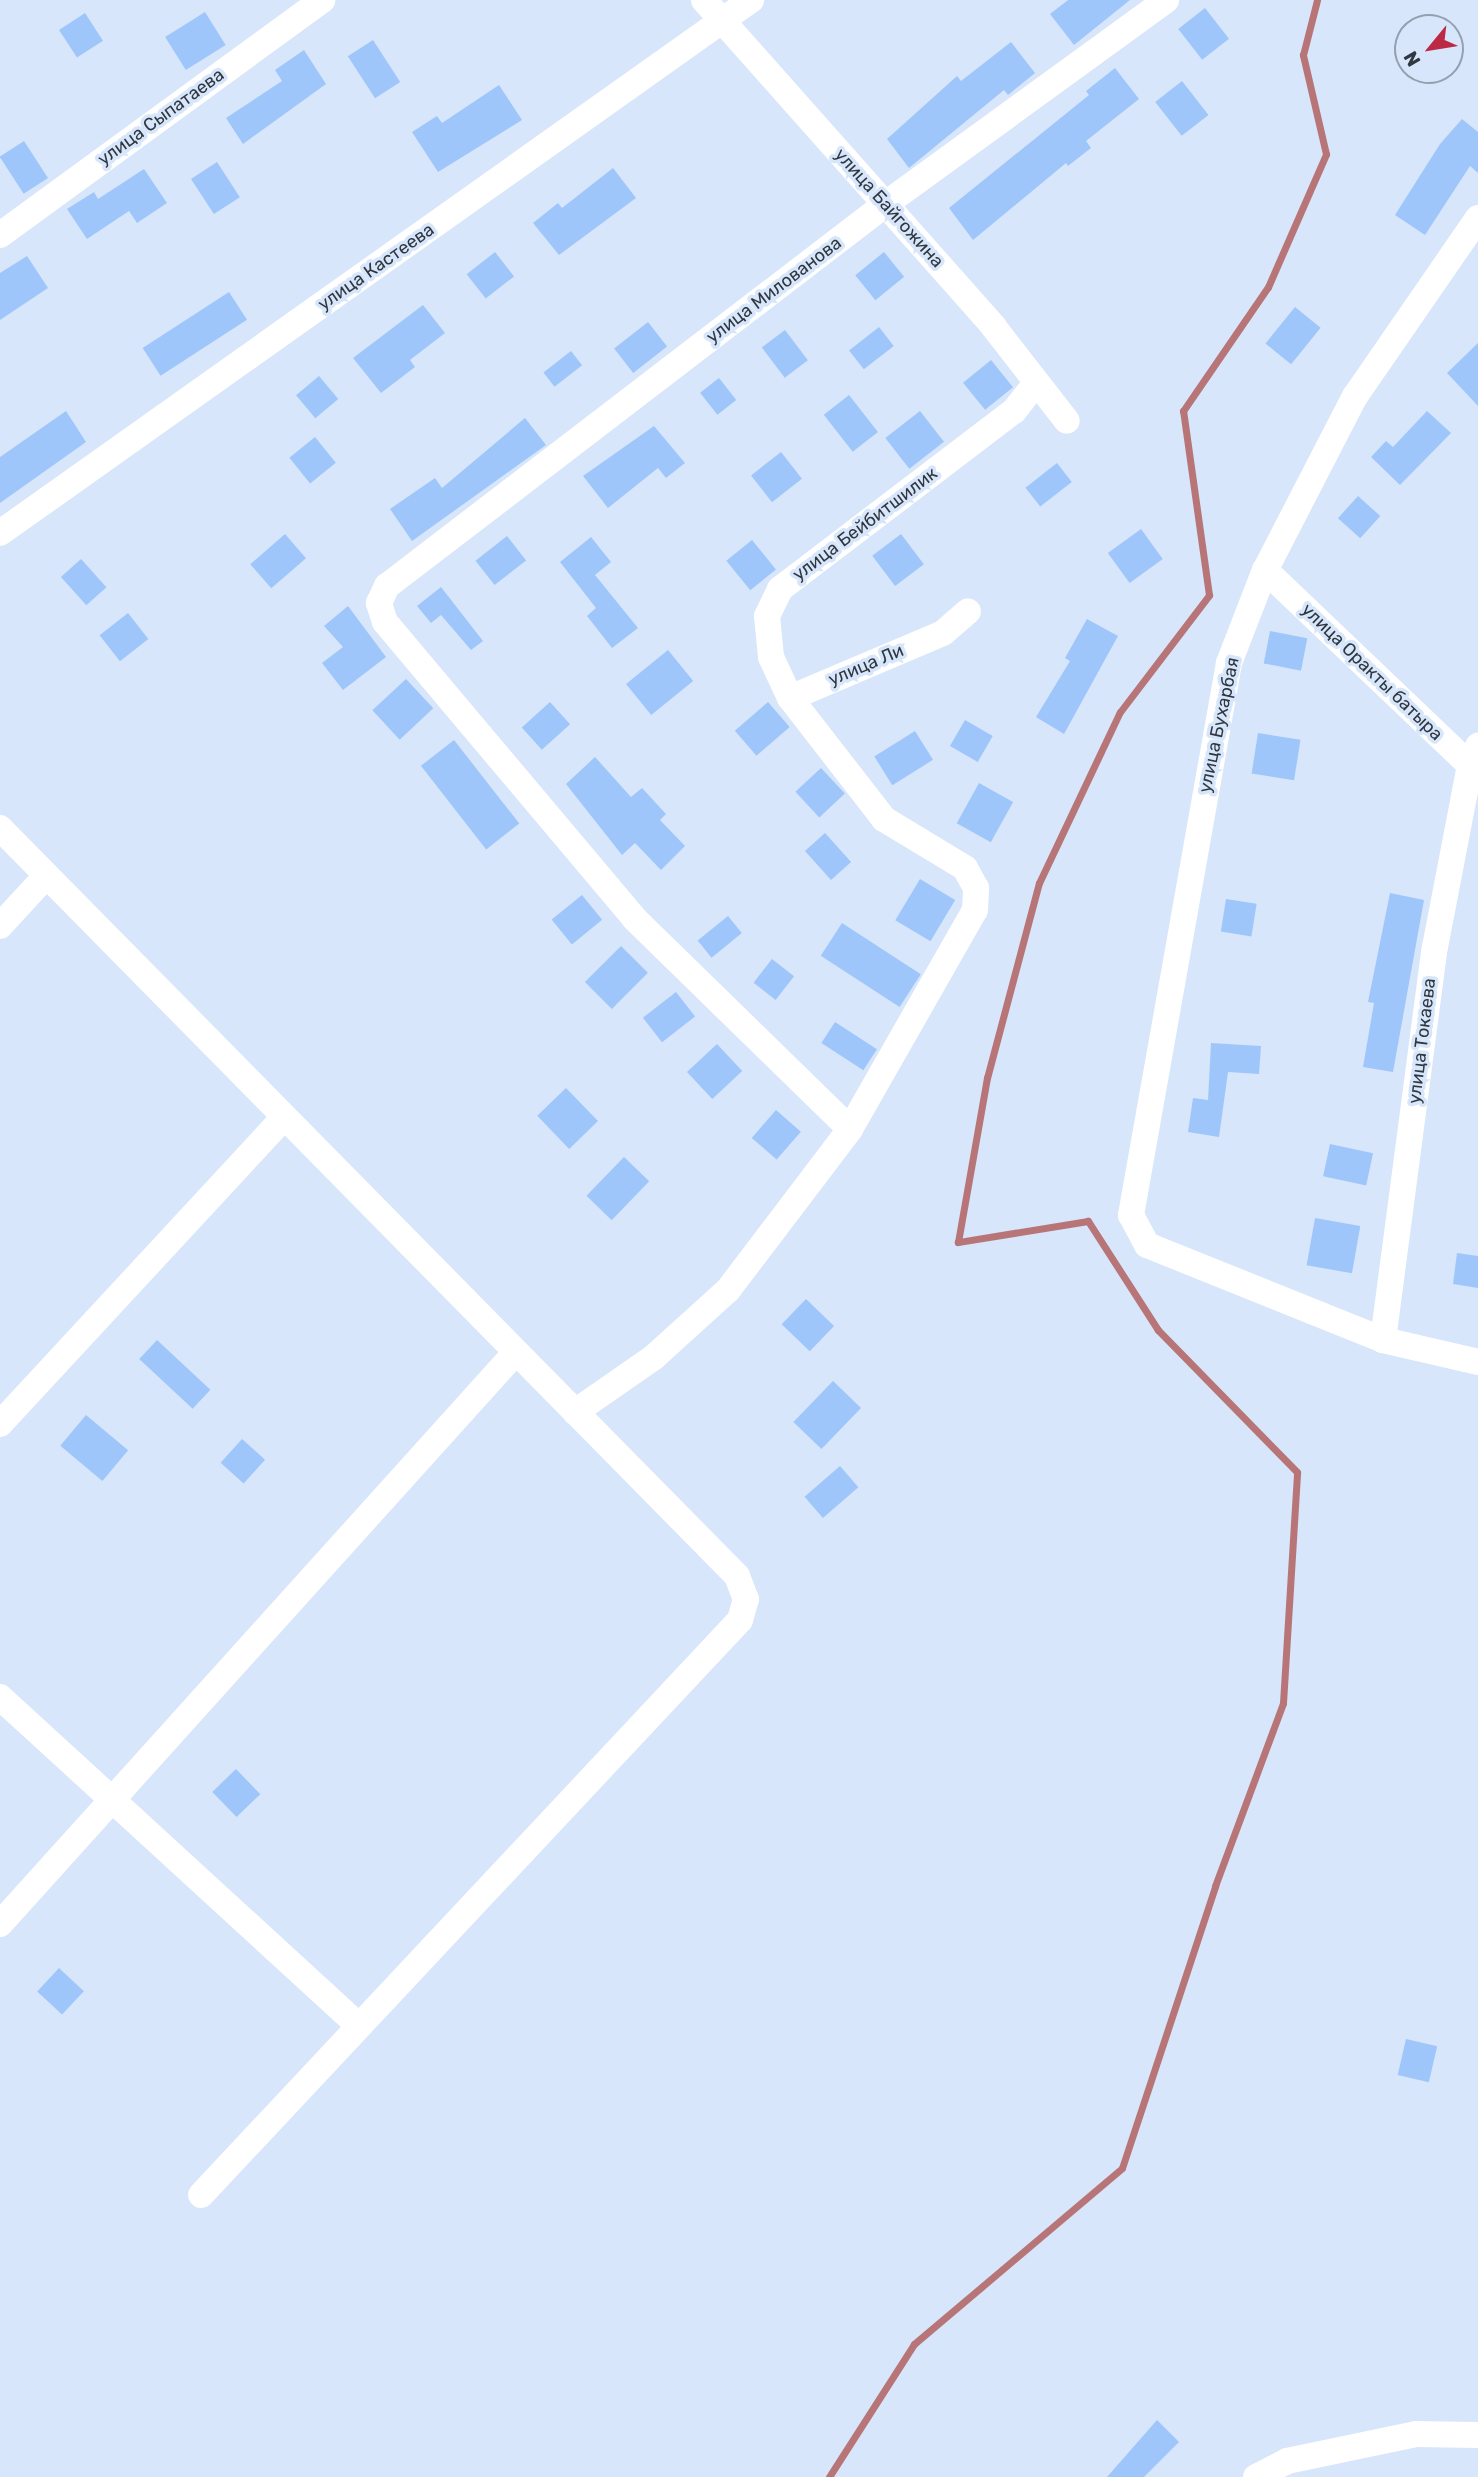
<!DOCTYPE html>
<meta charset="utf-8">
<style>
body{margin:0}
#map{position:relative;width:1478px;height:2477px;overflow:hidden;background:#d7e6fa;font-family:Rubik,sans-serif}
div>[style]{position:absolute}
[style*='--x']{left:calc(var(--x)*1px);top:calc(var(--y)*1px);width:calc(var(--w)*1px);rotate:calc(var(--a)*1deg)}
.stream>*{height:7px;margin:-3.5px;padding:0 3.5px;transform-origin:3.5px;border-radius:3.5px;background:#b87578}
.building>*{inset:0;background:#9fc6fa;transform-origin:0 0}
.minor>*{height:26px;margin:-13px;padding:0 13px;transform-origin:13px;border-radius:13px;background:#fff}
span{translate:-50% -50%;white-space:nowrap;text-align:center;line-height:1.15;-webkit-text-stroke:7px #d7e6fa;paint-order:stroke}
.street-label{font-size:18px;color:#2f3740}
.north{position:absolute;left:1394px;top:14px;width:70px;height:70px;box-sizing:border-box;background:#d7e6fa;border:2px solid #94a0b0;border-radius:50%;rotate:240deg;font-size:19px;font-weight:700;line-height:28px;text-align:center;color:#2f3740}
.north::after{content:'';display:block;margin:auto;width:24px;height:32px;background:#bb2944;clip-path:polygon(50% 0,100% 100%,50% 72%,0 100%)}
</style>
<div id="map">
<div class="stream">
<div style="--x:829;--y:2477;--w:158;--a:-57.4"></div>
<div style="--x:914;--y:2344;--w:272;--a:-40.2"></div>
<div style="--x:1122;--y:2168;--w:297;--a:-71.7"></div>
<div style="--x:1215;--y:1886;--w:195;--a:-69.6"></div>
<div style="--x:1283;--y:1703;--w:231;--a:-86.5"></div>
<div style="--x:1297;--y:1472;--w:199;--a:-134.4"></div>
<div style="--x:1158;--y:1330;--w:130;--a:-122.7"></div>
<div style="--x:1088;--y:1221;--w:132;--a:170.8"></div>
<div style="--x:958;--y:1242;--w:167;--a:-80"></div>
<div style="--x:987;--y:1078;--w:202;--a:-75.1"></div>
<div style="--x:1039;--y:883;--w:189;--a:-64.7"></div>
<div style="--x:1120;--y:712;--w:147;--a:-52.7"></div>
<div style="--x:1209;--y:595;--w:186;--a:-98"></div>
<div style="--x:1183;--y:411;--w:150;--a:-55.6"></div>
<div style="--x:1268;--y:287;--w:145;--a:-66.4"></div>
<div style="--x:1326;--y:154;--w:102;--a:-103.1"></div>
<div style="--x:1303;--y:55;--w:57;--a:-75.7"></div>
</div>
<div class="building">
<div style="clip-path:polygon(1068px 0,1130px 0,1074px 45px,1050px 14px)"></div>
<div style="left:1205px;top:8px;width:39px;height:34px;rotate:52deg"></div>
<div style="left:205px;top:12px;width:39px;height:47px;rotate:58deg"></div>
<div style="left:85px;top:13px;width:33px;height:31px;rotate:57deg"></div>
<div style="left:373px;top:40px;width:50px;height:30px;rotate:57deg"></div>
<div style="clip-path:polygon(1011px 42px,1035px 73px,1008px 95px,1004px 90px,909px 168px,887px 139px,957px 76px,961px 81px)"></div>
<div style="clip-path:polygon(304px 50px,326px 84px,243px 144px,226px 118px,282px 81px,275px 70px)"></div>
<div style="clip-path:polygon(1115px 68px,1139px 99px,1086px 141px,1091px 148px,1068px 166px,1066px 163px,973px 240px,949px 208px,1089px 95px,1086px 91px)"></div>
<div style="left:1182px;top:81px;width:43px;height:34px;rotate:52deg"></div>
<div style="clip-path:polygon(499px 85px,522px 120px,438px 172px,412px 132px,437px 116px,442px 123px)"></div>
<div style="clip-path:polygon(1462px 119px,1478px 132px,1478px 173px,1470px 166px,1425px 235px,1395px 215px,1440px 144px)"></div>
<div style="left:24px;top:141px;width:44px;height:29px;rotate:57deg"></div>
<div style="left:217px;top:162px;width:42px;height:31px;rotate:57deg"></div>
<div style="clip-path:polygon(613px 168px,636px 198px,559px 255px,533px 223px,558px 203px,562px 208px)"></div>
<div style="clip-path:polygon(144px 169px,167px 203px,137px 223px,129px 211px,87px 239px,67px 209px,94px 192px,98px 199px)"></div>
<div style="left:495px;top:252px;width:31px;height:36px;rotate:52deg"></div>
<div style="left:884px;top:252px;width:32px;height:37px;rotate:51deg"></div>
<div style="clip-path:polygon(27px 256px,48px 288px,0 320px,0 273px)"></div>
<div style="left:229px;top:292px;width:33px;height:103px;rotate:57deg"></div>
<div style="clip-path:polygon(423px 305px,445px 333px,410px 360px,415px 367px,381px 393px,353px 358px)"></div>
<div style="left:1295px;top:307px;width:33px;height:47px;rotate:39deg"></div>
<div style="left:648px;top:322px;width:31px;height:43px;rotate:52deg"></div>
<div style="left:879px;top:327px;width:24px;height:38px;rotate:52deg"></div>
<div style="left:785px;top:330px;width:38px;height:29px;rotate:53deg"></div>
<div style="clip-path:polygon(1478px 343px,1478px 406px,1447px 373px)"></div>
<div style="left:571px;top:351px;width:18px;height:35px;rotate:52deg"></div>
<div style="left:991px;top:360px;width:35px;height:36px;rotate:51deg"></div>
<div style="left:319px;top:376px;width:30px;height:30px;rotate:50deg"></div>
<div style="left:719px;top:378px;width:28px;height:24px;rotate:52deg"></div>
<div style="left:849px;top:395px;width:47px;height:32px;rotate:52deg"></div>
<div style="clip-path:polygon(66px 411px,86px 442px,0 503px,0 457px)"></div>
<div style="left:920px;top:411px;width:39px;height:44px;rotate:52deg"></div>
<div style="clip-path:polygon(1427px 411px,1451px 433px,1400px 485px,1371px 457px,1386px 441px,1393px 447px)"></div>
<div style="clip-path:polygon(525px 418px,546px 445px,412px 541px,390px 509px,435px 478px,442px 488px)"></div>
<div style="clip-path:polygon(654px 426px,685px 463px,666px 478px,658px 468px,608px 508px,583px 476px)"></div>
<div style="left:315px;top:437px;width:33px;height:33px;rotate:51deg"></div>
<div style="left:781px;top:452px;width:34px;height:38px;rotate:52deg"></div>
<div style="left:1057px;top:463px;width:24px;height:40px;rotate:52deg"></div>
<div style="left:1358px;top:496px;width:30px;height:30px;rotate:42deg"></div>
<div style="left:1141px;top:529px;width:37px;height:41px;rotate:54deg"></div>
<div style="left:285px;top:534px;width:32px;height:46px;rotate:49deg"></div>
<div style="left:901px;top:534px;width:38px;height:36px;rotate:53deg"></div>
<div style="left:507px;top:536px;width:31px;height:40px;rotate:52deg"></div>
<div style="clip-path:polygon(591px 537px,611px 562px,595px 575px,638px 628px,612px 648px,587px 616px,596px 608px,560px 562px)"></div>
<div style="left:752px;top:540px;width:38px;height:33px;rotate:51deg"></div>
<div style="left:81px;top:559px;width:38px;height:27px;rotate:48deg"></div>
<div style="clip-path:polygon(441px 587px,483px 641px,471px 650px,441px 615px,431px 623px,417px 606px)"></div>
<div style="clip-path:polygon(348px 606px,386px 657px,343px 690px,322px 663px,343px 647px,324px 626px)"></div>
<div style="left:128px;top:613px;width:33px;height:36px;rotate:52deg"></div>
<div style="clip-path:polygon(1087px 619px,1118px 636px,1064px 734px,1036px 717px,1070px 661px,1065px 658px)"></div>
<div style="left:1270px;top:631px;width:38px;height:33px;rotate:11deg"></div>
<div style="left:668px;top:650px;width:40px;height:54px;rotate:51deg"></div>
<div style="left:406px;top:679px;width:40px;height:46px;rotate:47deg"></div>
<div style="left:550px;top:702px;width:30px;height:38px;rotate:48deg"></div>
<div style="left:768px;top:702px;width:33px;height:44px;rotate:49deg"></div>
<div style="left:965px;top:720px;width:32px;height:30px;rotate:30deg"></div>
<div style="left:915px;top:731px;width:34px;height:48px;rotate:58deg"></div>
<div style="left:1258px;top:733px;width:43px;height:41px;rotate:9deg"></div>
<div style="left:454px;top:740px;width:106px;height:42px;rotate:52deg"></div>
<div style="clip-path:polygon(595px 757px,631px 797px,642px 788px,666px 814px,660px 820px,685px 846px,661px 870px,635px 843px,622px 855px,566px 784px)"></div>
<div style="left:821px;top:768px;width:35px;height:35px;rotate:47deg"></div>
<div style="left:979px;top:783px;width:39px;height:46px;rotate:29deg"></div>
<div style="left:825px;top:833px;width:39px;height:27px;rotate:48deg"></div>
<div style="left:920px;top:879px;width:41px;height:48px;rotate:31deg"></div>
<div style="clip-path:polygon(1390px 893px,1424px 900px,1393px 1072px,1363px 1067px,1374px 1003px,1368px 1002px)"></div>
<div style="left:582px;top:895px;width:32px;height:39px;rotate:51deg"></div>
<div style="left:1226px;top:899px;width:31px;height:33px;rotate:9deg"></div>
<div style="left:728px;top:916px;width:22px;height:39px;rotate:51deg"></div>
<div style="left:842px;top:923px;width:94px;height:39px;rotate:33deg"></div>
<div style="left:621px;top:946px;width:38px;height:51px;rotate:45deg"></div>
<div style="left:772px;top:959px;width:28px;height:30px;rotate:38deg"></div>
<div style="left:676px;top:992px;width:31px;height:42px;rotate:52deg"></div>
<div style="left:835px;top:1022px;width:50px;height:25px;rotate:33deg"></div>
<div style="clip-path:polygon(1211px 1043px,1261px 1046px,1259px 1074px,1228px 1072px,1219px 1137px,1188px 1132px,1193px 1098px,1208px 1100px)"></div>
<div style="left:717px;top:1044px;width:37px;height:41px;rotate:47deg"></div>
<div style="left:566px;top:1088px;width:46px;height:40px;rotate:46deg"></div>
<div style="left:776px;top:1110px;width:33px;height:37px;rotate:41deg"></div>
<div style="left:1330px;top:1144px;width:44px;height:33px;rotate:12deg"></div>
<div style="left:624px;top:1157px;width:35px;height:54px;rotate:44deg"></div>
<div style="left:1315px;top:1218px;width:46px;height:48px;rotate:10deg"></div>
<div style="clip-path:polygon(1457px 1253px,1478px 1256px,1478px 1288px,1453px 1284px)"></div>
<div style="left:806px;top:1299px;width:39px;height:35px;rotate:44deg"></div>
<div style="left:157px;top:1340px;width:73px;height:26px;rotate:43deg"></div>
<div style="left:833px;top:1381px;width:39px;height:57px;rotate:44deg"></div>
<div style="left:86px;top:1415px;width:55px;height:40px;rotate:40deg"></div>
<div style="left:242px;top:1439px;width:31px;height:32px;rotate:42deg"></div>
<div style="left:840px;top:1466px;width:28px;height:47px;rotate:49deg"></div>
<div style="left:236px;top:1769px;width:35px;height:33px;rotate:46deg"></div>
<div style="left:59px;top:1968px;width:34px;height:32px;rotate:43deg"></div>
<div style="left:1406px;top:2039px;width:32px;height:37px;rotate:13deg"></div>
<div style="clip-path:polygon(1157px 2420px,1179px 2442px,1144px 2477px,1107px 2477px)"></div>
</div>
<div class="minor">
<div style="--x:704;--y:0;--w:436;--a:48.4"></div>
<div style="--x:993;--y:326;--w:120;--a:52.1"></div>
<div style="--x:1478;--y:218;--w:216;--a:124.6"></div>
<div style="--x:1355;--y:396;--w:196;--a:117.3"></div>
<div style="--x:1265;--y:570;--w:100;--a:111.2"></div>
<div style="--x:1229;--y:663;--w:561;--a:100.07"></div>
<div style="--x:1131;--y:1215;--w:34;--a:62"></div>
<div style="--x:1147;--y:1245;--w:254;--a:21.9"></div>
<div style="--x:1383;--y:1340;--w:98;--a:13"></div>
<div style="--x:0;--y:235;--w:399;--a:-36.1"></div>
<div style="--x:0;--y:533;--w:921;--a:-35.36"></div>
<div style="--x:1265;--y:570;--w:294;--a:43.6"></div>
<div style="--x:790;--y:698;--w:166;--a:-23"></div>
<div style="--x:943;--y:633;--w:33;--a:-41"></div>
<div style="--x:0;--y:828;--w:1050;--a:45.42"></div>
<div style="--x:737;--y:1576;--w:25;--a:69"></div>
<div style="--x:746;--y:1599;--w:22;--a:106"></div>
<div style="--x:740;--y:1620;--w:788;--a:133.15"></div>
<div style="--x:0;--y:926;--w:68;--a:-47.4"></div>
<div style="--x:850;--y:1129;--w:301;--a:-135.7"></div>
<div style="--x:635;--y:919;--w:388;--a:-130.1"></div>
<div style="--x:385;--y:622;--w:20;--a:-108"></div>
<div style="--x:379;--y:603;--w:19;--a:-65"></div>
<div style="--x:387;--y:586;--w:630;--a:-37.45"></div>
<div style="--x:887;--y:203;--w:345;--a:-36"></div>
<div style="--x:1383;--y:1340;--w:396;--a:-82.5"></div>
<div style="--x:1435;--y:947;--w:184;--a:-79.1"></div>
<div style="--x:1470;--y:766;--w:22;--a:-68"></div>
<div style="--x:575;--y:1412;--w:96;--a:-34.8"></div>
<div style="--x:654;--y:1357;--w:100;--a:-42.2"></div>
<div style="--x:728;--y:1290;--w:202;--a:-52.8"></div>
<div style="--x:850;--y:1129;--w:252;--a:-60.3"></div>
<div style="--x:975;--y:910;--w:22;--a:-87"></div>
<div style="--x:976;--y:888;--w:23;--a:-119"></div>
<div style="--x:965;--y:868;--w:95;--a:-148.8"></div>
<div style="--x:884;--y:819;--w:153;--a:-127.8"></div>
<div style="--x:790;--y:698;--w:45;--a:-114.9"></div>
<div style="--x:771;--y:657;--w:41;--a:-95.6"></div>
<div style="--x:767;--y:616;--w:30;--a:-64"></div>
<div style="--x:780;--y:589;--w:294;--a:-37.3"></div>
<div style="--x:1014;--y:411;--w:36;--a:-52"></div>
<div style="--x:0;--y:1424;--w:418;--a:-47.2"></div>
<div style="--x:0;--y:1697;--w:487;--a:42.5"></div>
<div style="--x:0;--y:1924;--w:770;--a:-47.95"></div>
<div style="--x:1256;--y:2477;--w:35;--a:-27"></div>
<div style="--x:1287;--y:2461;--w:132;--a:-11.8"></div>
<div style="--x:1416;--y:2434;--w:62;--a:0.9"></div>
</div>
<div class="street-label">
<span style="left:161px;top:117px;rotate:-36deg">улица Сыпатаева</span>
<span style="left:889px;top:208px;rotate:48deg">улица Байгожина</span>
<span style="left:376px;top:267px;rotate:-35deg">улица Кастеева</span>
<span style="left:774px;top:290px;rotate:-37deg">улица Милованова</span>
<span style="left:865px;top:524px;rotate:-37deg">улица Бейбитшилик</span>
<span style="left:866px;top:665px;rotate:-23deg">улица Ли</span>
<span style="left:1372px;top:672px;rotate:44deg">улица Оракты батыра</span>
<span style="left:1219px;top:725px;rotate:-78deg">улица Бухарбая</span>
<span style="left:1422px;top:1041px;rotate:-83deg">улица Токаева</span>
</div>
<div class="north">N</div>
</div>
